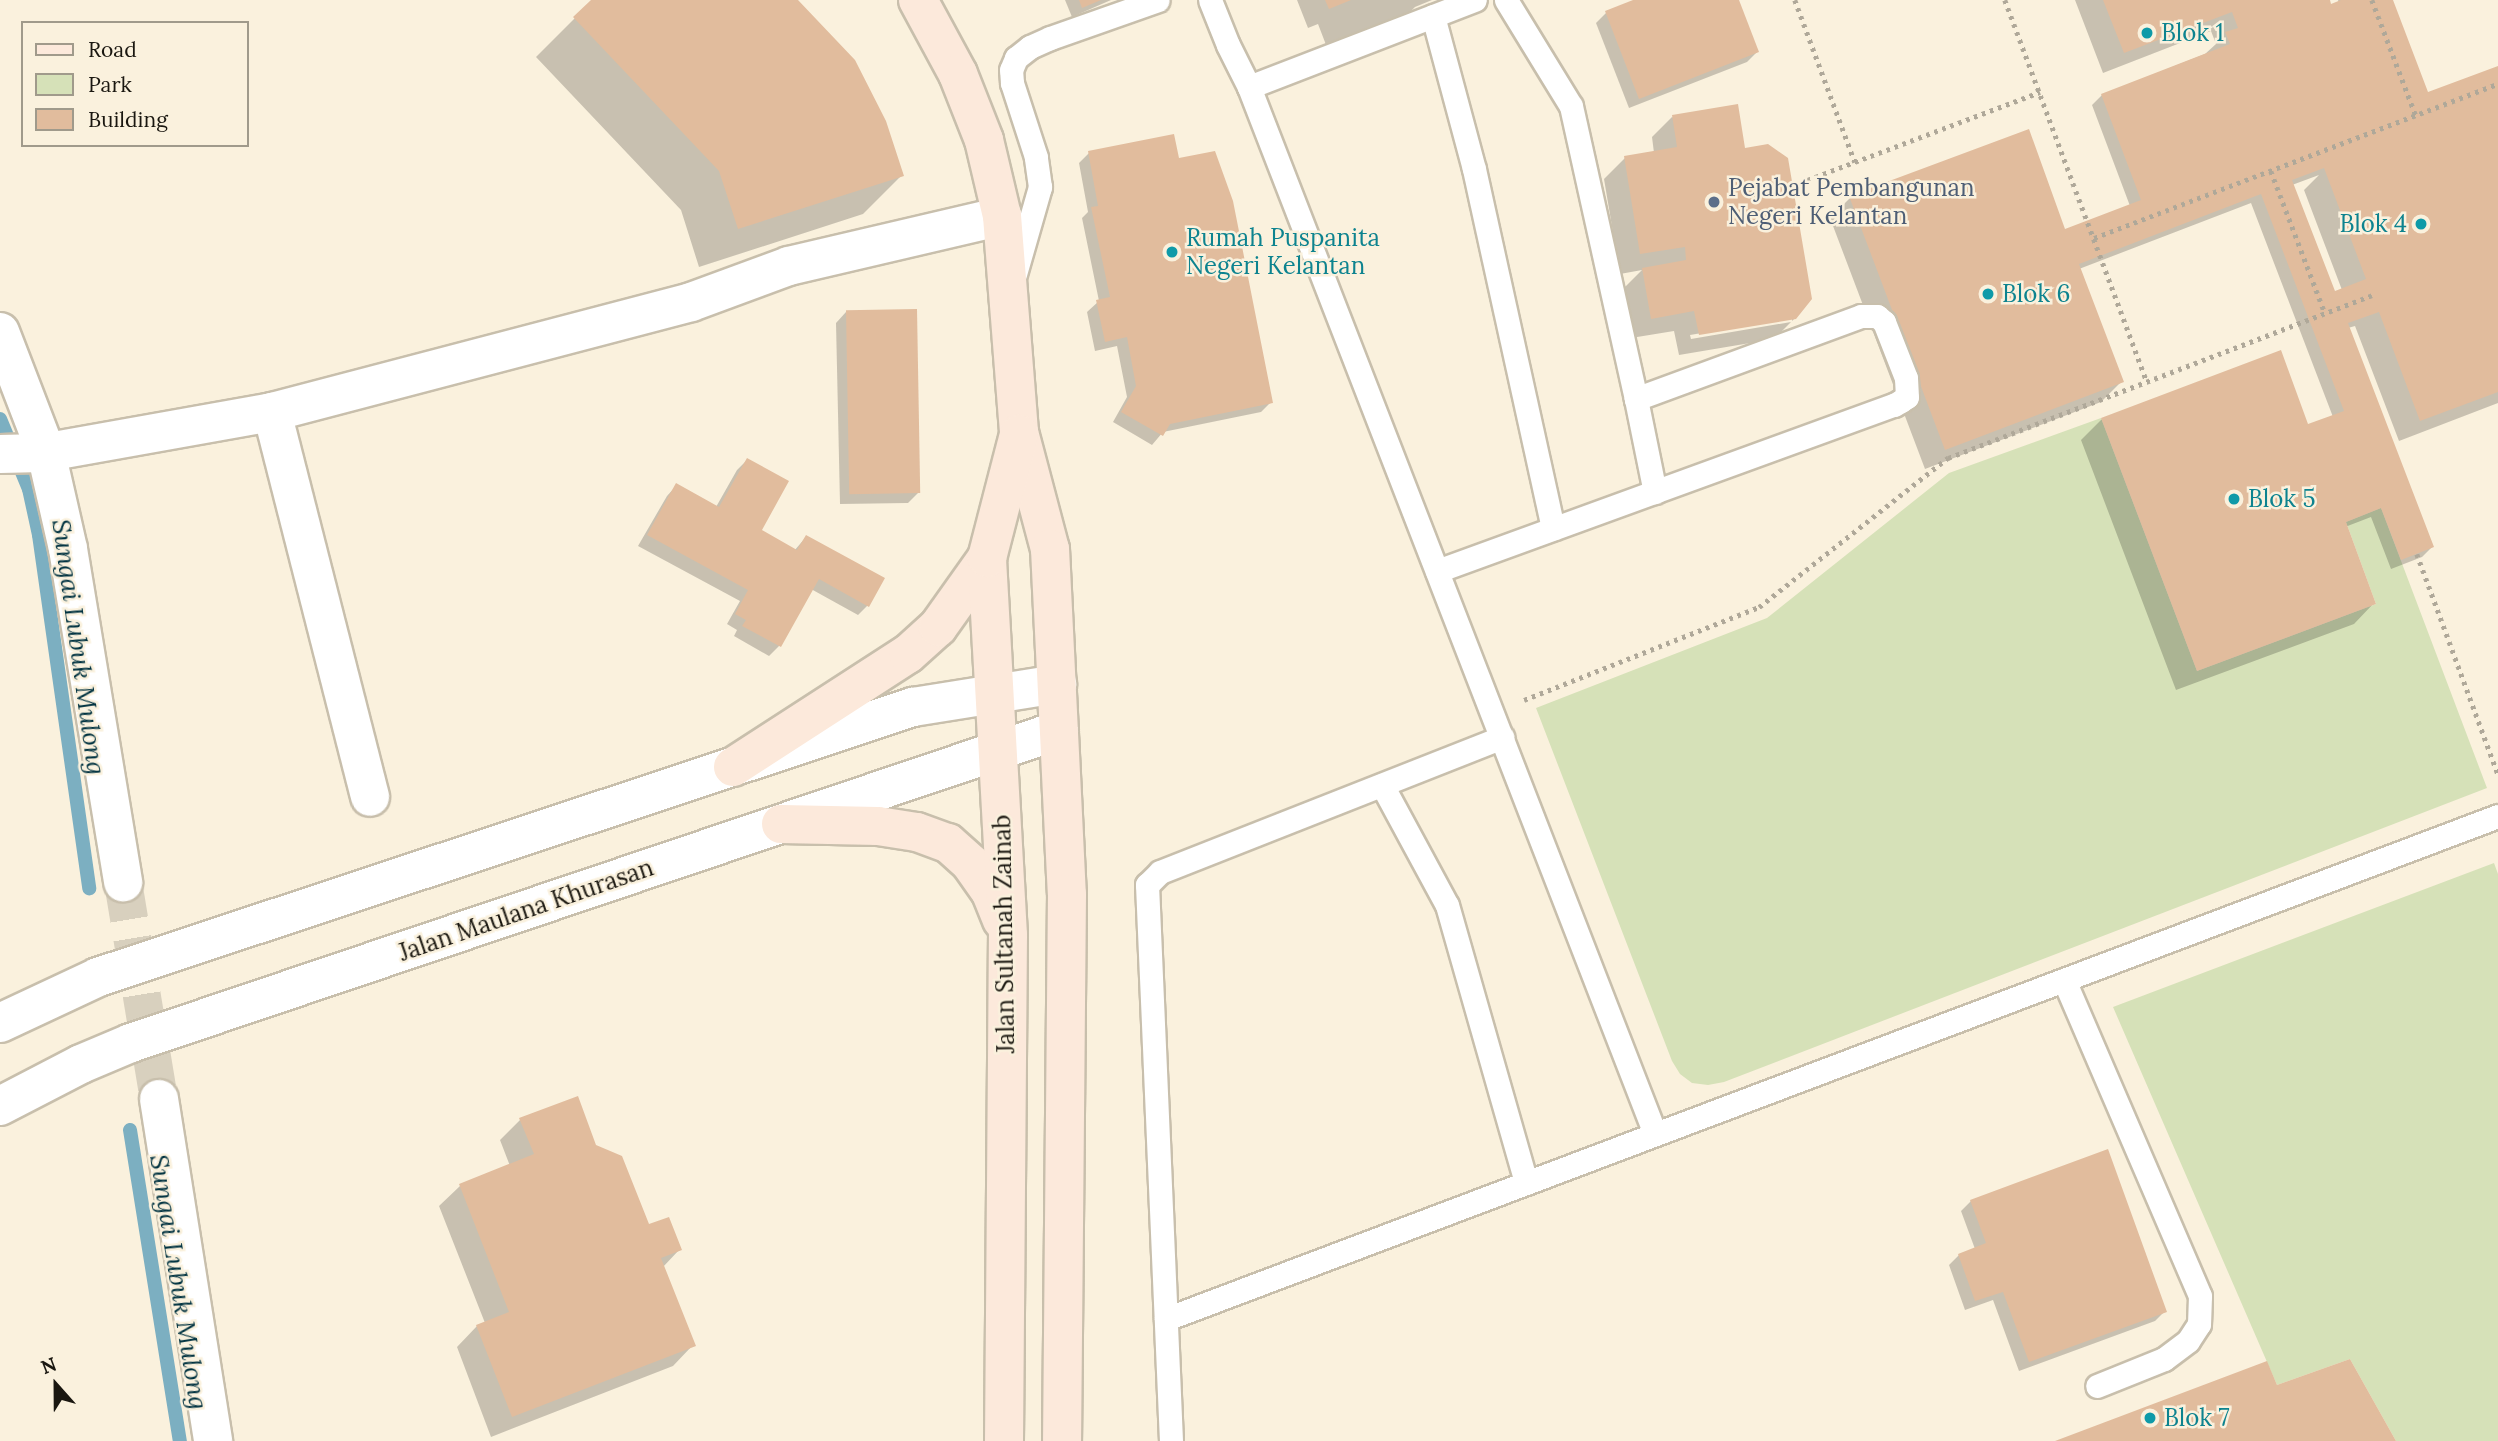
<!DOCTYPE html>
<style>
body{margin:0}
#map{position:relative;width:2498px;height:1441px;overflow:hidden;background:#faf1dd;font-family:Lora,serif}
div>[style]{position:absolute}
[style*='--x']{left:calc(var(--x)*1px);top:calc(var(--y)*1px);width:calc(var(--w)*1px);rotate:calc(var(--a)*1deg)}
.green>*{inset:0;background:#d6e1b8}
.shadow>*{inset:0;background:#0003}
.stream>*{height:14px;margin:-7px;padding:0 7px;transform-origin:7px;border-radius:7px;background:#7cafc1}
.building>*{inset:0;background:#e1bc9d;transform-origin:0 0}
.minor-tunnel>*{height:38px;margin-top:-19px;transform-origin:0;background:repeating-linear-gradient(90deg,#d8d0be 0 38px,transparent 0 57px)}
.path>*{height:4.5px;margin-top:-2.25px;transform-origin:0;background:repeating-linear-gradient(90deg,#afa899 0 3.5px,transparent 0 8.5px)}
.roads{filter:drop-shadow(2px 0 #c8bfac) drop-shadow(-2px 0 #c8bfac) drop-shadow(0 2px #c8bfac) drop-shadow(0 -2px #c8bfac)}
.service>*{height:23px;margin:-11.5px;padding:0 11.5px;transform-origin:11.5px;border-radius:11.5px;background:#fff}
.minor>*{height:38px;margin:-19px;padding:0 19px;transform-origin:19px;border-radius:19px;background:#fff}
.tertiary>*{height:38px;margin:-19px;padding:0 19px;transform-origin:19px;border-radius:19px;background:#fff}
.secondary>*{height:38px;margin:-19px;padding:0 19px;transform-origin:19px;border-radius:19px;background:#fce9db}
.dots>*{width:19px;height:19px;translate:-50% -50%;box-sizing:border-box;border:4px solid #faf1dd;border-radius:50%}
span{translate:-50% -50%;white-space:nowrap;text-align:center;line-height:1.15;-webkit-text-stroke:5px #faf1dd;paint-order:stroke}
.culture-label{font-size:24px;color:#0d838f}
.left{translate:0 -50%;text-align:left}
.right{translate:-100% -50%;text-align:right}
.service-label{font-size:24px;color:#4e5e75}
.street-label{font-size:24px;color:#1a1710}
.water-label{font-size:26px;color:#003240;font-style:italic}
.legend{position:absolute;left:21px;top:21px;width:228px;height:126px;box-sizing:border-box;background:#faf1dd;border:2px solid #a09a8b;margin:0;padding:9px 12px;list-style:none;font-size:21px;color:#1a1710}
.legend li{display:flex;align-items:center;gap:14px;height:35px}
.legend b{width:35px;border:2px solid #a09a8b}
.north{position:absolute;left:21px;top:1350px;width:70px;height:70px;-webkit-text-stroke:5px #faf1dd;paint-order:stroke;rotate:339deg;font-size:19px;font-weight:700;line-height:28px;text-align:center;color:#1a1710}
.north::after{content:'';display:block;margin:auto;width:24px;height:32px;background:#1a1710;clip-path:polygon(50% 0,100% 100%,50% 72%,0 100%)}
</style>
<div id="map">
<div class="green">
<div style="clip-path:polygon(2101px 418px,2197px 671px,2376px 604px,2346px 522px,2381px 508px,2487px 788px,1724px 1082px,1708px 1085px,1692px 1083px,1680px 1074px,1672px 1061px,1536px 708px,1767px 618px,1949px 473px)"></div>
<div style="clip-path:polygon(2494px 863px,2498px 874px,2498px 1441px,2396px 1441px,2350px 1359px,2277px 1385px,2113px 1007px)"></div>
</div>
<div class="shadow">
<div style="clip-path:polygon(593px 0,796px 0,902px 175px,863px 214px,699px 267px,681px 210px,536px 57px)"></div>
<div style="clip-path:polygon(1065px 0,1111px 0,1072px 17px)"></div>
<div style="clip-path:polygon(1297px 0,1432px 0,1415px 7px,1374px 47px,1333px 63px,1318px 24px,1308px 28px)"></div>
<div style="clip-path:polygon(1638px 0,1737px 0,1757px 52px,1747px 62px,1629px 108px,1596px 23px,1606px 13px)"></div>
<div style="clip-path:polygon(evenodd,2075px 0,2327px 0,2330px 7px,2339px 3px,2338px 0,2391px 0,2427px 94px,2498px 68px,2498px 403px,2399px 441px,2355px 326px,2348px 328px,2432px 547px,2422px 557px,2391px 569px,2371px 517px,2345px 527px,2374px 603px,2354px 624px,2176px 690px,2081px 440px,2102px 419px,2308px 426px,2333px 417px,2251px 203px,2079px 269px,2122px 381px,2101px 402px,1925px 469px,1830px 218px,1850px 198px,2065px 231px,2130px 206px,2092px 105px,2102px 95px,2205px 54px,2216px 44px,2211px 31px,2103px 73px,2075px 0,2319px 175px,2304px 190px,2342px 290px,2334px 293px,2292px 185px,2319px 175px)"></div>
<div style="clip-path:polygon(1672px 117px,1744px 150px,1795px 318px,1792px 321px,1792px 318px,1690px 335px,1691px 339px,1791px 322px,1774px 339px,1679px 355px,1674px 331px,1631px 338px,1622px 290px,1642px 270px,1620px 274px,1604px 179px,1625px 158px,1654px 153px,1652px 137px)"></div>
<div style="clip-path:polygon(1089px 153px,1177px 160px,1271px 402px,1261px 412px,1163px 432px,1152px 445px,1113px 422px,1127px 397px,1117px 346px,1095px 351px,1087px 312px,1099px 301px,1082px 218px,1088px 212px,1079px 163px)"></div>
<div style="clip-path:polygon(846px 312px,918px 493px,908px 503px,840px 504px,836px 323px)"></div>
<div style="clip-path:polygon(747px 460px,760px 531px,794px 551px,806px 537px,868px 605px,858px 615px,811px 589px,779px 646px,769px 656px,734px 636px,737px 630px,727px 624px,740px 601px,638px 546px,667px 496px,676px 486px,716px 507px,737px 470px)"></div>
<div style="clip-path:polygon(520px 1120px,595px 1146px,648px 1227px,680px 1249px,663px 1267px,693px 1345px,673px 1366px,491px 1437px,457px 1347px,477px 1326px,485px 1323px,439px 1206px,460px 1186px,510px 1166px,500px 1140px)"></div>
<div style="clip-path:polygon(1971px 1201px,2165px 1311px,2155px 1321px,2019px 1371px,1993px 1300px,1965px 1310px,1949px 1265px,1959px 1255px,1975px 1249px,1961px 1211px)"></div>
</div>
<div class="stream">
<div style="--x:0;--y:419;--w:76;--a:67.5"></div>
<div style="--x:29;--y:489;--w:47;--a:77.7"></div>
<div style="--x:39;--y:535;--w:357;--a:81.9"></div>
<div style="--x:130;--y:1130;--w:315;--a:80.9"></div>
</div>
<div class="building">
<div style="clip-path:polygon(591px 0,798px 0,855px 60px,886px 121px,904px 176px,738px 229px,719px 171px,573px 17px)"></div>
<div style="clip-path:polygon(1079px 0,1101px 0,1082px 8px)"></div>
<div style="clip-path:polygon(1325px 0,1351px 0,1329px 9px)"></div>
<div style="clip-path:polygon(1633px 0,1739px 0,1759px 52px,1639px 99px,1605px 11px)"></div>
<div style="clip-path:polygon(evenodd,2103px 0,2330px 0,2331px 4px,2341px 0,2393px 0,2428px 92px,2498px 66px,2498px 392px,2420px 421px,2379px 312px,2348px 323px,2434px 547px,2401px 560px,2381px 508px,2346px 522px,2376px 604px,2197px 671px,2101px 418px,2281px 350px,2308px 424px,2344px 411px,2261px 194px,2079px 264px,2124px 382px,1945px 450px,1849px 196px,2029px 129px,2065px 229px,2141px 200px,2101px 94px,2230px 44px,2225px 32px,2238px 28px,2232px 12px,2124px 53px,2103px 0,2324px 168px,2366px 279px,2335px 291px,2292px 180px,2324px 168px)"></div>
<div style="clip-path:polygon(1738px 104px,1745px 148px,1768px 144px,1788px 158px,1812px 299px,1796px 319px,1699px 335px,1694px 311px,1651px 319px,1642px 268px,1686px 260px,1685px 247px,1640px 254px,1624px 156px,1677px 147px,1672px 115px)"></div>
<div style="clip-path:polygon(1174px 134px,1179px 158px,1215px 151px,1233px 201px,1273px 403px,1170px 424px,1163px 436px,1121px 412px,1136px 386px,1127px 337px,1105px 342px,1096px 300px,1110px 297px,1091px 207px,1098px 206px,1088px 151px)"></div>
<div style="left:917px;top:309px;width:184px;height:71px;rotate:89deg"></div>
<div style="clip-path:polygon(747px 458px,789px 481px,762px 530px,797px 550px,806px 535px,885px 578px,869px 607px,819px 579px,781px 647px,742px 626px,746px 620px,735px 614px,748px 590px,647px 535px,676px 483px,719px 507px)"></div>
<div style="clip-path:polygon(578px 1096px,596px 1145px,622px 1156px,649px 1224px,669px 1217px,682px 1250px,661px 1258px,696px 1346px,512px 1417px,476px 1325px,509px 1312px,459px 1184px,534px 1154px,519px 1118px)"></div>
<div style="clip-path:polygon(2108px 1149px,2167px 1312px,2029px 1362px,2003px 1292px,1975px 1301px,1958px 1254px,1986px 1243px,1970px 1200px)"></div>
<div style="clip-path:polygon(2350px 1359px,2396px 1441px,2055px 1441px,2267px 1361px,2277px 1385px)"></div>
</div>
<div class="minor-tunnel">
<div style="--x:123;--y:882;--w:220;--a:80.6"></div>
</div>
<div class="path">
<div style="--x:1795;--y:0;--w:173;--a:69.7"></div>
<div style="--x:2005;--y:0;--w:407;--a:69.6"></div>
<div style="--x:2372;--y:0;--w:124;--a:69.2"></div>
<div style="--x:2271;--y:171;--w:152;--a:69.2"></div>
<div style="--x:1807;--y:180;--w:249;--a:-20.7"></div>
<div style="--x:2094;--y:238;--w:432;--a:-20.9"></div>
<div style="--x:2417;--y:554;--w:234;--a:69.8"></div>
<div style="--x:1524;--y:700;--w:253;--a:-21.6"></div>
<div style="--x:1759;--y:607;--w:241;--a:-38.3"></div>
<div style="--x:1948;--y:458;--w:454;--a:-21"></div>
</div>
<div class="roads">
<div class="service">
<div style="--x:1210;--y:0;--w:48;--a:68.2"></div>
<div style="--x:1228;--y:45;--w:47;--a:63.4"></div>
<div style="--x:1249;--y:87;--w:1123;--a:68.8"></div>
<div style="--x:1506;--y:0;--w:124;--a:58.5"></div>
<div style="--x:1571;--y:106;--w:300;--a:77.5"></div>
<div style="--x:1433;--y:16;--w:158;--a:75"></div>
<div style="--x:1474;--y:169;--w:368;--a:77.6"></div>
<div style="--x:1249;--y:87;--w:242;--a:-21.1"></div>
<div style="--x:1015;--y:274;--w:91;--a:-74"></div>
<div style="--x:1040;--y:187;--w:30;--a:-98"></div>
<div style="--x:1036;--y:157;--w:78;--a:-108"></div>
<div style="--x:1012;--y:83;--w:13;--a:-94"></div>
<div style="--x:1011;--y:70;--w:13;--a:-67"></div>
<div style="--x:1016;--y:58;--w:18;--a:-38"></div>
<div style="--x:1030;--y:47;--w:22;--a:-24"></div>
<div style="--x:1050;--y:38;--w:114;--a:-19.4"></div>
<div style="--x:1437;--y:571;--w:486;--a:-20"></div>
<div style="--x:1894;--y:405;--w:8;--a:-30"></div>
<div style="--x:1901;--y:401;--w:7;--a:-34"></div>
<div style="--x:1907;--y:397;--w:19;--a:-93"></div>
<div style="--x:1906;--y:378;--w:60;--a:-111.4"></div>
<div style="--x:1884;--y:322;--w:9;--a:-139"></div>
<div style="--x:1877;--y:316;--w:16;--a:180"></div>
<div style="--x:1861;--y:316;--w:240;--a:159.8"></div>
<div style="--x:1636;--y:399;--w:95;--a:78.5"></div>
<div style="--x:1382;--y:785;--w:136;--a:61.6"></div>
<div style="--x:1447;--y:905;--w:289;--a:74.1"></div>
<div style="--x:2064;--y:980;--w:344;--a:66.7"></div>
<div style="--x:2200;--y:1296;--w:28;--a:92"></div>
<div style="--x:2199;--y:1324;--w:20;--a:123"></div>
<div style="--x:2188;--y:1341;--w:30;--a:143"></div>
<div style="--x:2164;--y:1359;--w:72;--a:158.1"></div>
<div style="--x:1166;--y:1319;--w:1424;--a:-20.69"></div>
<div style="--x:1171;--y:1441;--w:557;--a:-92.47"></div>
<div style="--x:1147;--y:885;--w:18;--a:-45"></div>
<div style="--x:1160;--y:872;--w:368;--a:-21.5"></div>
</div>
<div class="minor">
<div style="--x:0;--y:332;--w:129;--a:69"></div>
<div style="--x:46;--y:452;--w:99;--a:77.2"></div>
<div style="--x:68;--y:549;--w:338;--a:80.6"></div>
<div style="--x:272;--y:412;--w:397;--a:75.7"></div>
<div style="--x:0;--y:454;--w:42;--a:-1.4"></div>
<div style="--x:42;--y:453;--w:234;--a:-10.1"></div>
<div style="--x:272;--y:412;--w:433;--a:-14.7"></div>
<div style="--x:691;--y:302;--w:104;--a:-20.2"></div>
<div style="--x:789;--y:266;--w:219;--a:-13.2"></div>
<div style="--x:159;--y:1099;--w:346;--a:81"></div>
</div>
<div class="tertiary">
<div style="--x:0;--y:1023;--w:108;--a:-25.1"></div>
<div style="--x:98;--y:977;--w:859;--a:-18.33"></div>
<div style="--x:913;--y:707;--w:146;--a:-9.1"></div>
<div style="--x:0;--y:1106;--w:91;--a:-27.4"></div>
<div style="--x:81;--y:1064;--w:54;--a:-22.8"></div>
<div style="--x:131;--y:1043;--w:979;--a:-18.64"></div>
</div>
<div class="secondary">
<div style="--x:918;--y:0;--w:84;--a:61.6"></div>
<div style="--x:958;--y:74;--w:71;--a:68.5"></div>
<div style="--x:984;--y:140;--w:78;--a:76.7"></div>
<div style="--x:1002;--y:216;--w:217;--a:85.5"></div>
<div style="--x:1019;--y:432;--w:121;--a:75.2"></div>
<div style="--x:1050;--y:549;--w:345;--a:87.2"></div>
<div style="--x:1067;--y:894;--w:547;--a:90.52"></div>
<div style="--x:733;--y:767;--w:208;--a:-32.9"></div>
<div style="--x:908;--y:654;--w:40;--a:-42"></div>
<div style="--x:938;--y:627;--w:85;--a:-54.6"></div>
<div style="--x:781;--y:824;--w:97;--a:1.2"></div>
<div style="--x:878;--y:826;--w:39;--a:9"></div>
<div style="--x:917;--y:832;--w:33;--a:20"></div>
<div style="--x:948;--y:843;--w:31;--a:42"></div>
<div style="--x:971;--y:864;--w:35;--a:55"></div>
<div style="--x:991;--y:893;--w:29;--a:68"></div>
<div style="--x:1004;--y:1441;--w:506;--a:-89.55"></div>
<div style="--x:1008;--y:935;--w:378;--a:-93.2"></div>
<div style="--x:987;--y:558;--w:128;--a:-75.5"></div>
</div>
</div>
<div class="dots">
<div style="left:2147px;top:33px;background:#0f9aa8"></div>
<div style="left:1714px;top:202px;background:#5c6f8a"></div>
<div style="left:2421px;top:224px;background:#0f9aa8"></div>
<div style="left:1172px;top:252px;background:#0f9aa8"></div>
<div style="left:1988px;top:294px;background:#0f9aa8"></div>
<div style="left:2234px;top:499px;background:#0f9aa8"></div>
<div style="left:2150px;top:1418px;background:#0f9aa8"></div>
</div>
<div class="culture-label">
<span class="left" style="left:2161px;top:33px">Blok 1</span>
<span class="right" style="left:2407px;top:224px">Blok 4</span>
<span class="left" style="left:1186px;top:252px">Rumah Puspanita<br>Negeri Kelantan</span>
<span class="left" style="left:2002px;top:294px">Blok 6</span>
<span class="left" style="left:2248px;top:499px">Blok 5</span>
<span class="left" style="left:2164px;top:1418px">Blok 7</span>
</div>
<div class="service-label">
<span class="left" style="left:1728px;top:202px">Pejabat Pembangunan<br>Negeri Kelantan</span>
</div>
<div class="street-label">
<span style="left:526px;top:910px;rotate:-19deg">Jalan Maulana Khurasan</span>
<span style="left:1004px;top:934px;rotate:-91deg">Jalan Sultanah Zainab</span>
</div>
<div class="water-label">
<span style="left:79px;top:647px;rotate:82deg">Sungai Lubuk Mulong</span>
<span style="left:179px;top:1282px;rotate:81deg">Sungai Lubuk Mulong</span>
</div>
<ul class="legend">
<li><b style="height:9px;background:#fce9db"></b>Road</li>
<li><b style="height:19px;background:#d6e1b8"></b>Park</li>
<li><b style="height:19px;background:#e1bc9d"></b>Building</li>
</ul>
<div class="north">N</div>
</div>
